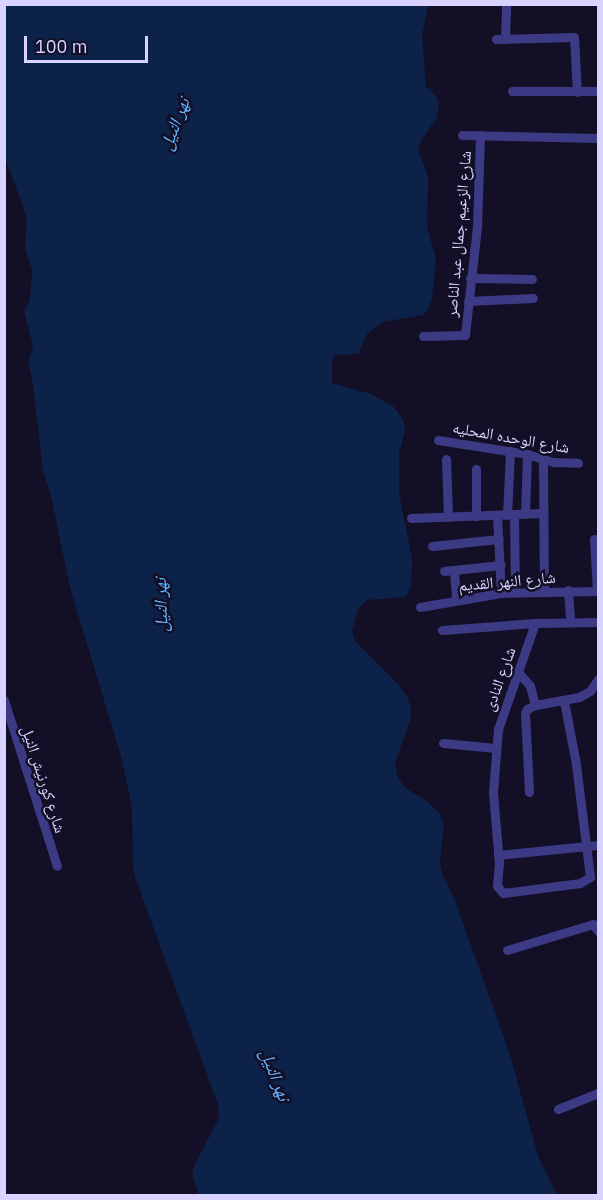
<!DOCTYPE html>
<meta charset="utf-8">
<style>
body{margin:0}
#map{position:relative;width:603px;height:1200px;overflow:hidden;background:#130f26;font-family:"IBM Plex Sans","Noto Naskh Arabic",sans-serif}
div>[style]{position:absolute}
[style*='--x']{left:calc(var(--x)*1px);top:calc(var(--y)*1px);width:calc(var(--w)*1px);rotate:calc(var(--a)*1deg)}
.water>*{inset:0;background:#0c2248}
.street>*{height:9px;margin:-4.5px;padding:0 4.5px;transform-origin:4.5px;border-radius:4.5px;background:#3d3a85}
span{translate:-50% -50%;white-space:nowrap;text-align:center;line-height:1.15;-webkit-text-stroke:5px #130f26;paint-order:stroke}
.street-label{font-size:16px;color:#d9d4ff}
.water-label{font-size:18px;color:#62b6ff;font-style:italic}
.frame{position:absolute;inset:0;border:6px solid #d9d4ff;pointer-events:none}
.scale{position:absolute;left:24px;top:36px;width:124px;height:27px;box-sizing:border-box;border:3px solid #d9d4ff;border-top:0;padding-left:8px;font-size:18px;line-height:21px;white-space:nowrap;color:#d9d4ff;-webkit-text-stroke:4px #130f26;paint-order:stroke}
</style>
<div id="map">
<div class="water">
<div style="clip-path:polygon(4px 5px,428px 5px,422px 35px,426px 87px,436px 96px,439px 104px,437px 118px,422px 139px,418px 149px,428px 177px,427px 227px,436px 258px,432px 299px,429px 308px,423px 315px,382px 322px,367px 334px,359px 353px,334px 356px,332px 361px,332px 383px,371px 394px,393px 406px,404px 421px,405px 431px,399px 453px,399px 493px,412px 558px,411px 586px,405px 597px,367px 600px,358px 609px,352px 631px,355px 641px,396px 682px,408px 698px,411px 709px,410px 721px,395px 763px,397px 775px,404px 787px,428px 802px,439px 813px,444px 824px,440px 863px,442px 874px,454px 898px,509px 1052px,539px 1159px,557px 1195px,199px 1195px,193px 1178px,193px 1168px,219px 1118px,219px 1107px,136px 880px,133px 865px,132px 808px,121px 756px,70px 588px,52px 500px,43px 470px,32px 378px,28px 362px,33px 346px,24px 311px,30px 300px,32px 270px,25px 248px,27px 218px,5px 157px)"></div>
</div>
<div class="street">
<div style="--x:496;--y:39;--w:78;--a:-1.5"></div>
<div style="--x:574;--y:37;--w:55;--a:86.9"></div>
<div style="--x:505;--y:39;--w:35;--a:-88"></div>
<div style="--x:512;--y:91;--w:86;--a:0"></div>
<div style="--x:462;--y:135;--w:136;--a:1.3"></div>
<div style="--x:470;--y:278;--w:62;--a:0.9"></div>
<div style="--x:468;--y:301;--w:65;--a:-2.6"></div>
<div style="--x:423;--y:336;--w:42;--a:-1.4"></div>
<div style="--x:465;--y:335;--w:109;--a:-83.7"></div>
<div style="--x:477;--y:227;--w:92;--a:-88.1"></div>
<div style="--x:438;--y:440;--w:90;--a:8.9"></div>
<div style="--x:527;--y:454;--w:28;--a:17"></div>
<div style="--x:554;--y:462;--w:24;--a:2"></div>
<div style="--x:446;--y:459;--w:58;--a:88"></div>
<div style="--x:543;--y:459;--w:133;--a:89.6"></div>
<div style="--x:514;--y:514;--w:78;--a:89.3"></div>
<div style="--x:525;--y:514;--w:60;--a:-88.1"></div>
<div style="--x:497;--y:515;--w:78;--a:87.1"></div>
<div style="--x:507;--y:515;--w:64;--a:-87.3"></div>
<div style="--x:476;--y:516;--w:47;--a:-90"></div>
<div style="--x:411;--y:518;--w:132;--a:-2.2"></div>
<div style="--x:594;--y:539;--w:52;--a:86.7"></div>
<div style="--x:432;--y:546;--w:67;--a:-6"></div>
<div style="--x:454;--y:570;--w:30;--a:86"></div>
<div style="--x:444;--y:571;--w:57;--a:-6"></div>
<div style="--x:568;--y:590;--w:31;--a:86"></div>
<div style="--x:420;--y:607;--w:82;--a:-9.8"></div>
<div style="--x:501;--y:593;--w:97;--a:-1.2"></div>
<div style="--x:535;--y:623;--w:112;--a:109.2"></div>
<div style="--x:498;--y:729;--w:64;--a:94.5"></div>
<div style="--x:493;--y:793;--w:70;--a:85.1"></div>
<div style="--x:499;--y:863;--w:23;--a:95"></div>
<div style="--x:497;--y:886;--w:9;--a:49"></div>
<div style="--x:503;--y:893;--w:78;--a:-7.4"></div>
<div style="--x:580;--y:883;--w:12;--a:-31"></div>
<div style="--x:590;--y:877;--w:114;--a:-97.1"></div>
<div style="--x:576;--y:764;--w:64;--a:-100.8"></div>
<div style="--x:442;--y:630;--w:93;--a:-4.3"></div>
<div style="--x:535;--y:623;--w:63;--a:-0.9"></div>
<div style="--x:518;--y:672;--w:18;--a:49"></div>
<div style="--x:530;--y:686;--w:20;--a:75"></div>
<div style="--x:535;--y:705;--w:45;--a:-10.3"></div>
<div style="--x:579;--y:697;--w:13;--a:-29"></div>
<div style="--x:590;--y:691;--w:14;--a:-56"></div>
<div style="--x:4;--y:700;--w:174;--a:72.3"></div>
<div style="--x:443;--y:743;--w:53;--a:5.4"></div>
<div style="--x:529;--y:792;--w:79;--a:-92.9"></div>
<div style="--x:525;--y:713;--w:4;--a:-63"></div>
<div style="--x:527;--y:709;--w:9;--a:-27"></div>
<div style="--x:498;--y:855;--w:100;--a:-5.7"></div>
<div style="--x:507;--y:950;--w:90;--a:-16.8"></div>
<div style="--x:593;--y:924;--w:9;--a:54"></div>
<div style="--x:558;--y:1109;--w:43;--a:-21.8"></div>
</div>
<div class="street-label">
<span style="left:458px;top:234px;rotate:-85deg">شارع الزعيم جمال عبد الناصر</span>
<span style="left:511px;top:437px;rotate:10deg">شارع الوحده المحليه</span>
<span style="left:507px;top:581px;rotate:-5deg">شارع النهر القديم</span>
<span style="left:499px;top:679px;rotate:-70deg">شارع النادى</span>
<span style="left:44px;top:779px;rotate:72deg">شارع كورنيش النيل</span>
</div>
<div class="water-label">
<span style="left:175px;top:124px;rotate:-69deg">نهر النيل</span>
<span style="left:161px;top:605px;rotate:-92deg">نهر النيل</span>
<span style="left:275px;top:1075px;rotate:69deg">نهر النيل</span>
</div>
<div class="frame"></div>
<div class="scale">100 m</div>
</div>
